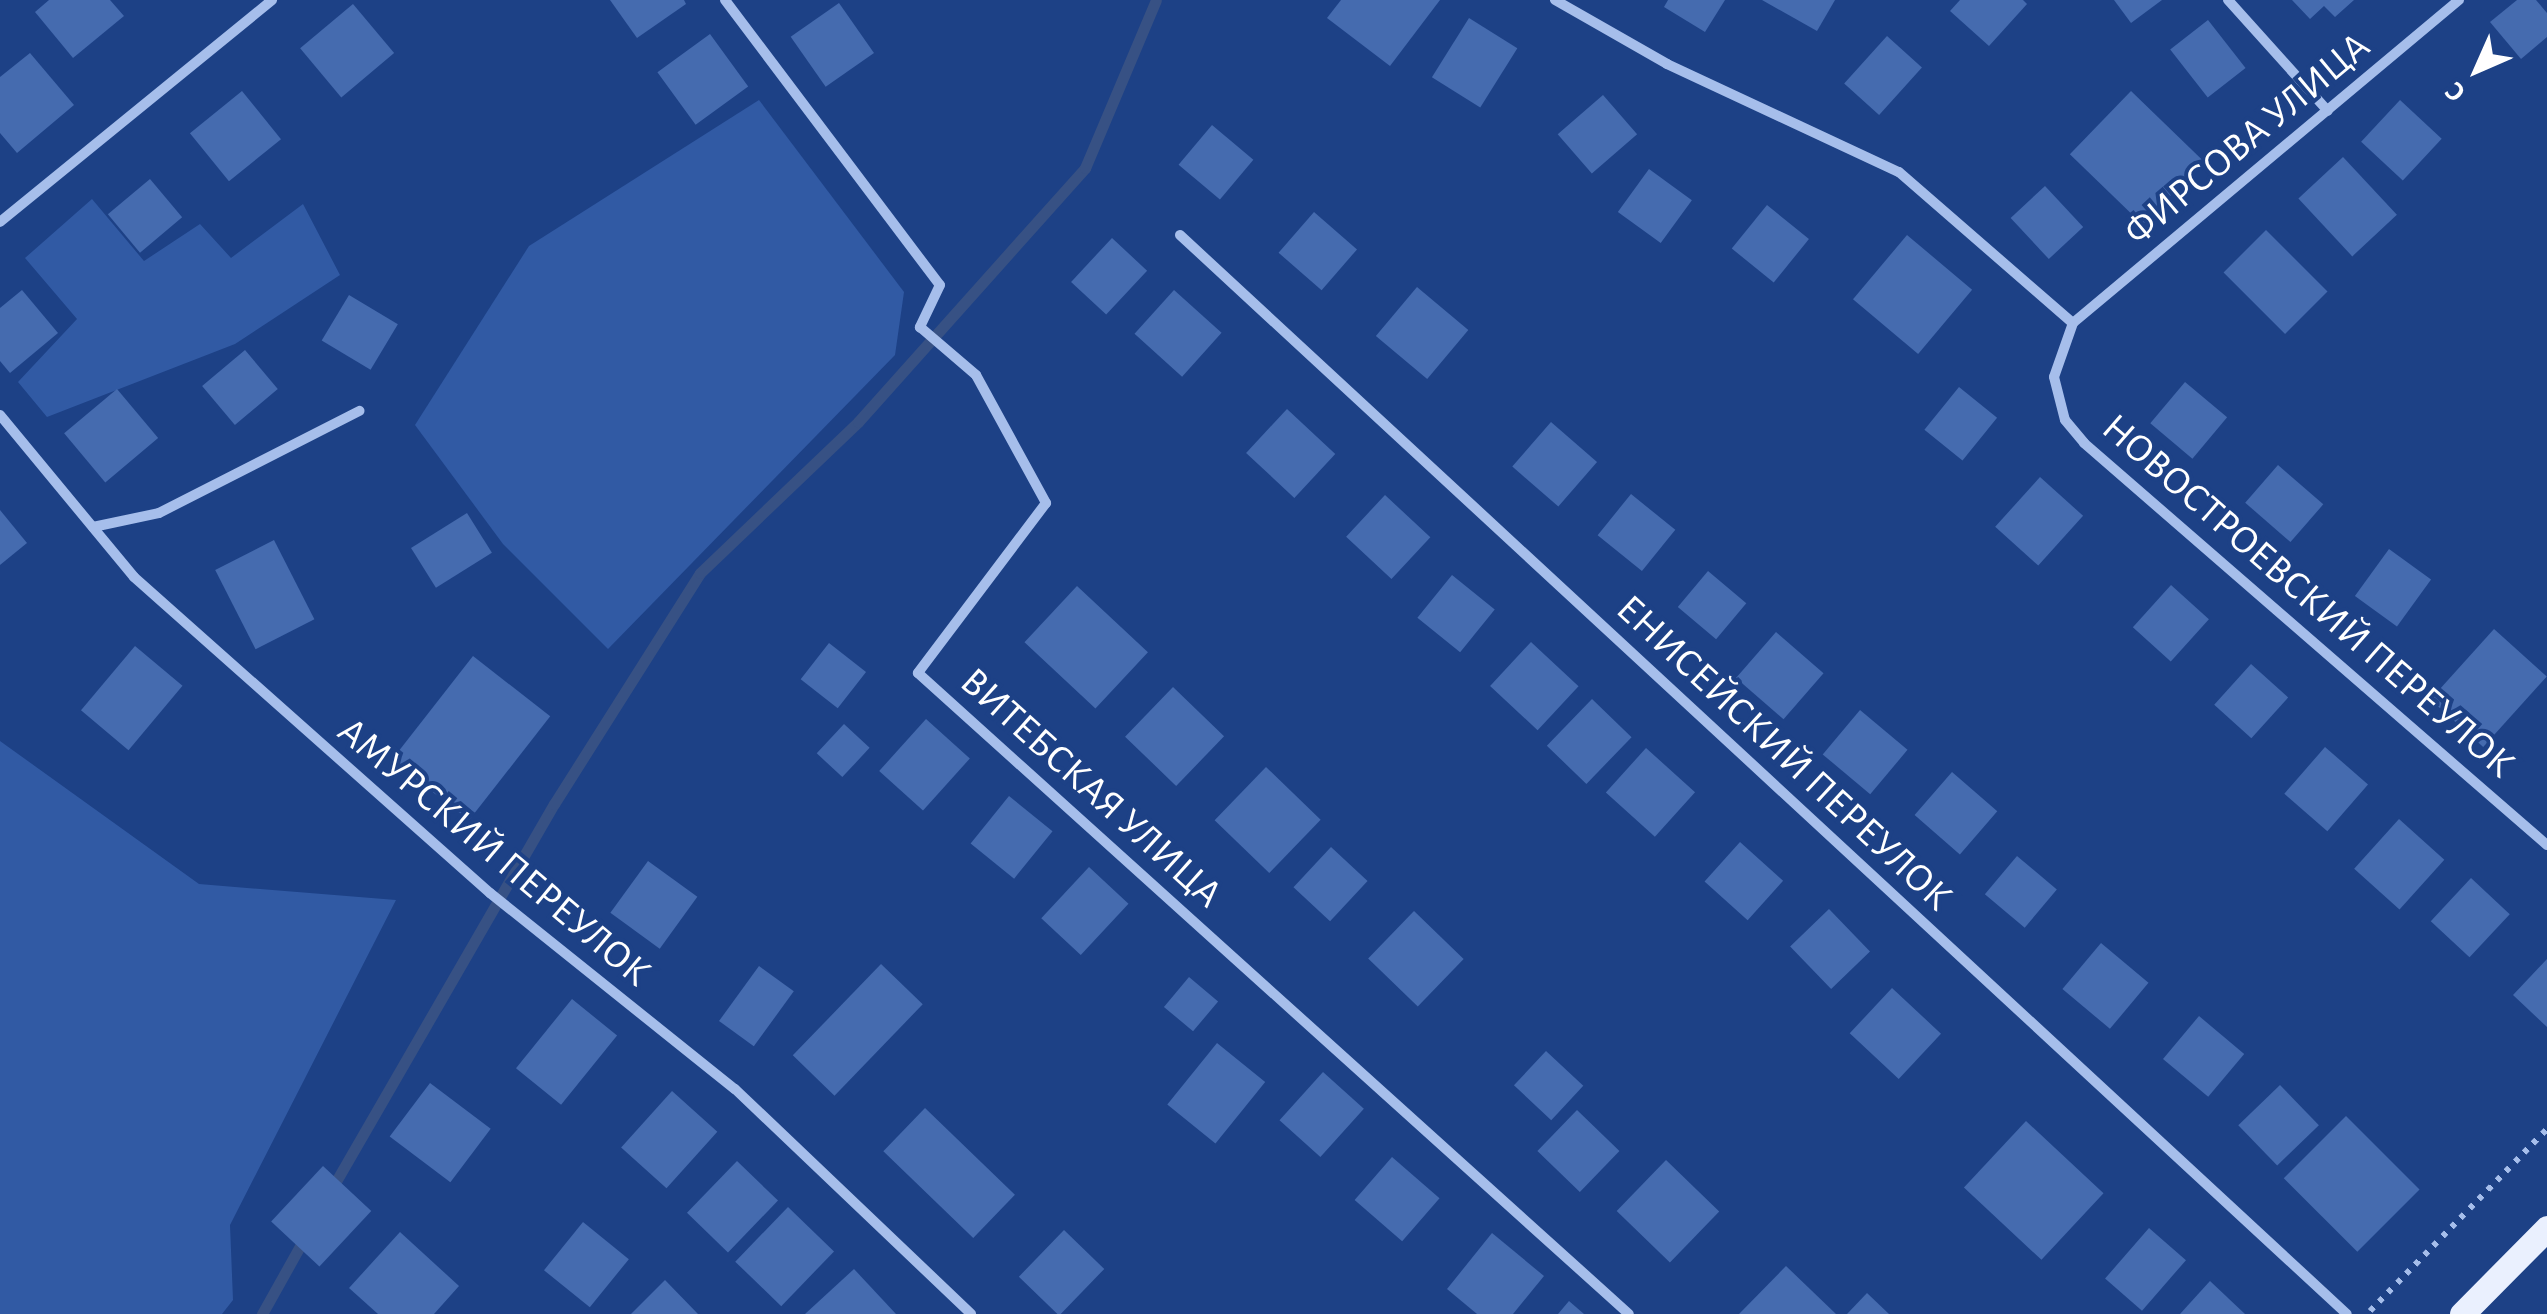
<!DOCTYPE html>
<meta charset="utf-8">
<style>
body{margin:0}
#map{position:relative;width:2547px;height:1314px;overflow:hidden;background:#1d4186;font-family:"Alegreya Sans",sans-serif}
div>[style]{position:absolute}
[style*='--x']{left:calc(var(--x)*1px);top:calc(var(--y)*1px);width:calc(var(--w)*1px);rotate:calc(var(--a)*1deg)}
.green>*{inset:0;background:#315aa4}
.stream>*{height:11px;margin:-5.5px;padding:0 5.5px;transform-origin:5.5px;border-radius:5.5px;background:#375184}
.building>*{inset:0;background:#456baf;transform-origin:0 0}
.path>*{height:6px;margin-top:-3px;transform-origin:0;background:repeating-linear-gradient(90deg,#a6beeb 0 5px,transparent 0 13px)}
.street>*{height:10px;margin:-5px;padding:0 5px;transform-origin:5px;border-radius:5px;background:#a6beeb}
.primary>*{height:25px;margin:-12.5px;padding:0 12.5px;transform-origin:12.5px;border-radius:12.5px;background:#eaf0fe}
span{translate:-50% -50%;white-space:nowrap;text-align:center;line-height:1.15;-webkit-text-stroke:8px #1d4186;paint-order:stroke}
.street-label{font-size:40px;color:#fff}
.north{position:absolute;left:2427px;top:20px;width:100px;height:100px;-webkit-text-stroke:8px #1d4186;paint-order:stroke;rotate:225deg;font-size:28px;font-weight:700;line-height:40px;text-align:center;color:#fff}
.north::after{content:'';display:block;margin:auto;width:35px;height:45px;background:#fff;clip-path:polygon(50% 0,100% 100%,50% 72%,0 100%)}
</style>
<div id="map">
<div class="green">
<div style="clip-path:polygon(759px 100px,904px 292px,895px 355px,608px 649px,503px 544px,415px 425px,529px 246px)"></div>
<div style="clip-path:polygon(92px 199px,144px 261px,200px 224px,231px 258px,303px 204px,340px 275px,235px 344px,47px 417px,18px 382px,77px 319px,25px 258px)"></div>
<div style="clip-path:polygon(0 741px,199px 884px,396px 900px,230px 1225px,233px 1300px,222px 1314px,0 1314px)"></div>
</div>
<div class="stream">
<div style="--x:331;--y:1190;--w:446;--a:-60"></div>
<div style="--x:554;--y:804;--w:273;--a:-57.7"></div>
<div style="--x:700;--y:573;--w:219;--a:-43.7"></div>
<div style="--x:858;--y:422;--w:341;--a:-48.2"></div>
<div style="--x:1085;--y:168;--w:182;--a:-67.1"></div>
<div style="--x:262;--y:1314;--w:88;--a:-60.8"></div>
</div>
<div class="building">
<div style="clip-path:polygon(49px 0,110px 0,124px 16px,73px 58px,35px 12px)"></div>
<div style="clip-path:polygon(610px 0,684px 0,686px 4px,637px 38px)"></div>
<div style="clip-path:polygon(1341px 0,1440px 0,1390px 66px,1327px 18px)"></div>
<div style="clip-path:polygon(1668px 0,1725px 0,1705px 32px,1664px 7px)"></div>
<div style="clip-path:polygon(1762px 0,1835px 0,1817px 31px)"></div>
<div style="clip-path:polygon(1960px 0,2023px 0,2027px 4px,1989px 46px,1950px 11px)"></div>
<div style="clip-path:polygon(2114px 0,2162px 0,2131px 23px)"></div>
<div style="clip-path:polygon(2292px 0,2354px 0,2335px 17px,2324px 6px,2310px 19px)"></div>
<div style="clip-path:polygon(2517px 0,2536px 0,2547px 13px,2547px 37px,2521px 59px,2490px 22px)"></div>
<div style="left:839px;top:3px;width:61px;height:59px;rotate:55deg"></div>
<div style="left:353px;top:4px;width:64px;height:69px;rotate:50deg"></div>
<div style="left:1469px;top:18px;width:57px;height:70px;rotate:32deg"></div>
<div style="left:2208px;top:20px;width:61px;height:48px;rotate:52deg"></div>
<div style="left:710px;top:34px;width:65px;height:65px;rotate:54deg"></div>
<div style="left:1887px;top:36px;width:47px;height:64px;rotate:42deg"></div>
<div style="clip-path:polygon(30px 53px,74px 105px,17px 153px,0 133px,0 77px)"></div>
<div style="left:242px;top:91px;width:62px;height:67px;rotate:51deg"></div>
<div style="left:2131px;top:91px;width:101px;height:88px;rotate:44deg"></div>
<div style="left:1603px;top:95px;width:52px;height:60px;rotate:49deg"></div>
<div style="left:2400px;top:100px;width:57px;height:57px;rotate:43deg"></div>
<div style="left:1212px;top:125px;width:54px;height:52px;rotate:40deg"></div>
<div style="left:2343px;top:157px;width:79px;height:61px;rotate:47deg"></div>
<div style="left:1649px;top:169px;width:53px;height:53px;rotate:36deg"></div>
<div style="left:150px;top:179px;width:50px;height:55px;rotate:50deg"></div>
<div style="left:2045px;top:186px;width:56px;height:47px;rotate:47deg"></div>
<div style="left:1767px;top:205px;width:54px;height:56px;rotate:39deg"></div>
<div style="left:1314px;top:212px;width:57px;height:54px;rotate:41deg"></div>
<div style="left:2266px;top:230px;width:87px;height:60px;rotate:45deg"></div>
<div style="left:1907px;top:235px;width:85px;height:84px;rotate:40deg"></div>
<div style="left:1112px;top:238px;width:48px;height:60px;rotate:43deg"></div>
<div style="left:1417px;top:287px;width:67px;height:64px;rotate:40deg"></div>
<div style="clip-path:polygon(22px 290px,58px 333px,10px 373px,0 361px,0 308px)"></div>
<div style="left:1174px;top:290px;width:64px;height:59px;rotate:42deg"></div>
<div style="left:349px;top:295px;width:57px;height:53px;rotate:31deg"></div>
<div style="left:245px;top:350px;width:51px;height:56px;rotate:50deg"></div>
<div style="left:2185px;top:382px;width:55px;height:54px;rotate:40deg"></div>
<div style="left:1959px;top:387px;width:49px;height:55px;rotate:39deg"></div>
<div style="left:117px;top:389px;width:64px;height:69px;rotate:50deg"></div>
<div style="left:1287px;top:409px;width:66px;height:60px;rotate:43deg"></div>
<div style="left:1551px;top:422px;width:61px;height:59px;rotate:41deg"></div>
<div style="left:2278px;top:465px;width:60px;height:50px;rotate:41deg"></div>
<div style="left:2040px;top:477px;width:58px;height:67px;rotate:42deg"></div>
<div style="left:1631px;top:494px;width:57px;height:53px;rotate:39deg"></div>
<div style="left:1385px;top:495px;width:62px;height:57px;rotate:43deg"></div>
<div style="clip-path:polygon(0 510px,27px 543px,0 565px)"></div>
<div style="left:467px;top:513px;width:47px;height:66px;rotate:58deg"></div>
<div style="left:274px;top:540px;width:89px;height:66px;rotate:63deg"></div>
<div style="left:2389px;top:549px;width:52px;height:58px;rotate:36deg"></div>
<div style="left:1708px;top:571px;width:50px;height:47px;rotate:40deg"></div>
<div style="left:1452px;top:575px;width:55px;height:55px;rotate:39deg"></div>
<div style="left:2171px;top:585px;width:51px;height:57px;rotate:42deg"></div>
<div style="left:1077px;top:586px;width:97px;height:77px;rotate:43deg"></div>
<div style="left:2494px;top:629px;width:71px;height:95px;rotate:42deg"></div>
<div style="left:1776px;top:632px;width:63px;height:61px;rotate:41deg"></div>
<div style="left:1531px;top:642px;width:65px;height:60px;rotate:43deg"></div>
<div style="left:829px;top:643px;width:47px;height:46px;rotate:38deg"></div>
<div style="left:135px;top:646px;width:62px;height:84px;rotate:40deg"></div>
<div style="left:473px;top:656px;width:98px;height:132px;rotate:38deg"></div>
<div style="left:2251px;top:664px;width:50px;height:55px;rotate:42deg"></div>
<div style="left:1173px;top:687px;width:71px;height:69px;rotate:44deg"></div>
<div style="left:1592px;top:699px;width:55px;height:65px;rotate:44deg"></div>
<div style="left:1860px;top:710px;width:62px;height:58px;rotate:40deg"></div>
<div style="left:926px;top:719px;width:59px;height:70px;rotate:42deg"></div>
<div style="left:844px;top:724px;width:35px;height:40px;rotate:43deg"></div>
<div style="left:2325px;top:747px;width:57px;height:62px;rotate:41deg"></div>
<div style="left:1646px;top:748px;width:66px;height:60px;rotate:42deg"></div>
<div style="left:1266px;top:767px;width:76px;height:74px;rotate:44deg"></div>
<div style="left:1952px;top:772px;width:60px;height:57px;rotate:41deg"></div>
<div style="left:1009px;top:796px;width:56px;height:61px;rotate:39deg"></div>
<div style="left:2399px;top:819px;width:61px;height:67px;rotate:42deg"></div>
<div style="left:1740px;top:842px;width:58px;height:53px;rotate:42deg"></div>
<div style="left:1331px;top:847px;width:50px;height:55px;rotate:43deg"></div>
<div style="left:2017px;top:856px;width:52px;height:50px;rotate:40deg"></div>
<div style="left:648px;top:861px;width:61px;height:64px;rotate:36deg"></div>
<div style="left:1089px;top:867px;width:54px;height:70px;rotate:43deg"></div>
<div style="left:2471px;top:878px;width:53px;height:59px;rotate:43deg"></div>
<div style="left:1829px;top:909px;width:59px;height:54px;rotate:46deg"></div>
<div style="left:1414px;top:911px;width:69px;height:66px;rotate:44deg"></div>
<div style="left:2101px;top:943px;width:62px;height:60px;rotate:40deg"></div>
<div style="clip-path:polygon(2547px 959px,2547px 1027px,2513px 995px)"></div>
<div style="left:881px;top:964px;width:58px;height:127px;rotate:44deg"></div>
<div style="left:759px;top:966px;width:43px;height:68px;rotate:36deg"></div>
<div style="left:1189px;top:977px;width:38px;height:39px;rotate:40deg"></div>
<div style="left:1892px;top:988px;width:67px;height:62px;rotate:43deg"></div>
<div style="left:572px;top:999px;width:58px;height:89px;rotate:39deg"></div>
<div style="left:2199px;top:1016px;width:59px;height:56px;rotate:40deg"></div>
<div style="left:1217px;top:1043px;width:62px;height:79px;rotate:39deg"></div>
<div style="left:1546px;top:1051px;width:51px;height:47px;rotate:43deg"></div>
<div style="left:1323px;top:1072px;width:55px;height:65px;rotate:42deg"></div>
<div style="left:430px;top:1083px;width:76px;height:67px;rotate:37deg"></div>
<div style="left:2280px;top:1085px;width:56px;height:58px;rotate:46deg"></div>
<div style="left:672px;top:1091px;width:61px;height:76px;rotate:42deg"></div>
<div style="left:925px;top:1108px;width:125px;height:60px;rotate:44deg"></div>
<div style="left:1577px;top:1110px;width:59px;height:57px;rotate:44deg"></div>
<div style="left:2346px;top:1116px;width:104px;height:88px;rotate:45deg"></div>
<div style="left:2026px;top:1121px;width:106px;height:91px;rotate:43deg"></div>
<div style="left:1392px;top:1157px;width:63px;height:57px;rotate:41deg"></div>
<div style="left:1666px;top:1160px;width:74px;height:71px;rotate:44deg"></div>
<div style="left:737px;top:1161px;width:57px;height:72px;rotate:44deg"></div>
<div style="left:323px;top:1166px;width:66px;height:76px;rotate:43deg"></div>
<div style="left:788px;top:1207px;width:64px;height:76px;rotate:44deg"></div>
<div style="left:583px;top:1222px;width:59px;height:62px;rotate:39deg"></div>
<div style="left:2149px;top:1228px;width:49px;height:67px;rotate:41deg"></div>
<div style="left:1064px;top:1230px;width:56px;height:65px;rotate:44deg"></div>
<div style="clip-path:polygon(400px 1232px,459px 1286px,434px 1314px,378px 1314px,349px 1288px)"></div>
<div style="clip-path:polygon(1492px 1233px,1544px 1276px,1513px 1314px,1477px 1314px,1447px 1289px)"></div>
<div style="clip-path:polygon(1786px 1266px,1836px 1314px,1739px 1314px)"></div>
<div style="clip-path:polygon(854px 1269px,896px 1314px,805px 1314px)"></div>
<div style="clip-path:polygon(665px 1280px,698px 1314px,631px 1314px)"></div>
<div style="clip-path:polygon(2210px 1281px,2245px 1314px,2180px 1314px)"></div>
<div style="clip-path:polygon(1867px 1293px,1889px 1314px,1847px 1314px)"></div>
<div style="clip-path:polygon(1569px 1301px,1584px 1314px,1558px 1314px)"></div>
</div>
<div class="path">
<div style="--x:2370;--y:1311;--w:254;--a:-45.8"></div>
</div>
<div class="street">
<div style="--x:725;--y:0;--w:357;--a:53"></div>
<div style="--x:940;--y:285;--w:47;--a:115.5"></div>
<div style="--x:920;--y:327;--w:74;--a:40.6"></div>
<div style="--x:976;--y:375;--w:146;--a:61.3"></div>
<div style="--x:1046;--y:503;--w:213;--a:127"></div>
<div style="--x:918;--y:673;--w:957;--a:42.04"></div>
<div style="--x:1555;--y:0;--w:129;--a:29.7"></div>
<div style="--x:1667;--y:64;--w:256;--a:25"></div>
<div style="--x:1899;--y:172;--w:230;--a:41"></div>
<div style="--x:2228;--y:0;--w:149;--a:48"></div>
<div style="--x:2459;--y:0;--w:503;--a:140.08"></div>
<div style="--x:2073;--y:323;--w:57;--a:109.4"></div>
<div style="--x:2054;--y:377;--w:44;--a:75.7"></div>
<div style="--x:2065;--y:420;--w:30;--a:50"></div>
<div style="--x:2084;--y:443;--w:613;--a:40.97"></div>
<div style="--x:0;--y:222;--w:351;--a:-39.2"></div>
<div style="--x:1180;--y:235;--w:1589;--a:42.76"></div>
<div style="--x:0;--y:415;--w:210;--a:50.4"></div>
<div style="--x:134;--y:577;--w:476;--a:41.6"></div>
<div style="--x:490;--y:893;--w:314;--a:38.7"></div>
<div style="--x:735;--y:1089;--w:326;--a:43.6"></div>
<div style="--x:93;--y:527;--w:67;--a:-12"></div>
<div style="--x:159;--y:513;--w:225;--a:-27"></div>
</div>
<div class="primary">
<div style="--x:2462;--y:1314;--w:121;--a:-45.3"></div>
</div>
<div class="street-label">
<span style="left:2247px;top:139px;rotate:-40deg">ФИРСОВА УЛИЦА</span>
<span style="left:2308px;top:596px;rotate:41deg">НОВОСТРОЕВСКИЙ ПЕРЕУЛОК</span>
<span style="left:1784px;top:753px;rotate:43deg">ЕНИСЕЙСКИЙ ПЕРЕУЛОК</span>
<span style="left:1091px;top:788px;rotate:42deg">ВИТЕБСКАЯ УЛИЦА</span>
<span style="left:494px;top:852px;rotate:40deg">АМУРСКИЙ ПЕРЕУЛОК</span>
</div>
<div class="north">С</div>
</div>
